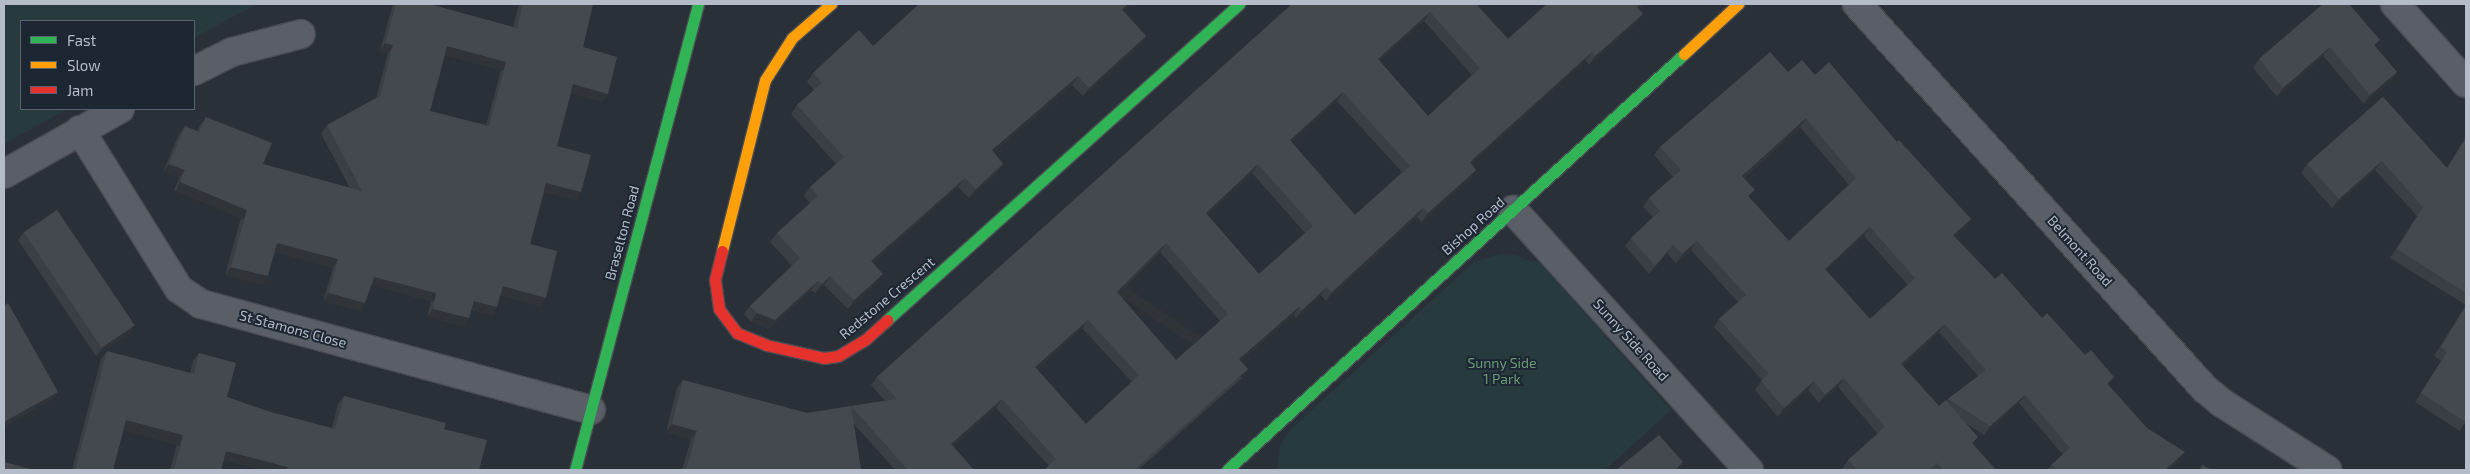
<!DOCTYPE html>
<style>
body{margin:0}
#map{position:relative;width:2470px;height:474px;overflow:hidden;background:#2a3038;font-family:"Exo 2",sans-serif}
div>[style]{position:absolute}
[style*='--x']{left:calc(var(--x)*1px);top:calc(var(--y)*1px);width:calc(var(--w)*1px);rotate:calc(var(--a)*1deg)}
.green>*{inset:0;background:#273a3e}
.roads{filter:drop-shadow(1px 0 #484c53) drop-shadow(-1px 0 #484c53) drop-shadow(0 1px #484c53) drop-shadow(0 -1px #484c53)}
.street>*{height:28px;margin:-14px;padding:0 14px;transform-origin:14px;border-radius:14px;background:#5a5e66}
.fast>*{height:11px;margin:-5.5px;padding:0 5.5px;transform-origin:5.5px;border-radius:5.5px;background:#30b455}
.slow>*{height:11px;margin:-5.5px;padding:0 5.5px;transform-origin:5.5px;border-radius:5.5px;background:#ff9f0a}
.jam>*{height:11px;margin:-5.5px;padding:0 5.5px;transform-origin:5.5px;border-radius:5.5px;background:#e5322d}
.wall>*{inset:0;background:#3a3f45}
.shaded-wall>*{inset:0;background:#303338;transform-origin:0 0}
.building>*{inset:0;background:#444950;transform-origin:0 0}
span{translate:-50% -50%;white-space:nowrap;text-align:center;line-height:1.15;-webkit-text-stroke:4px #1d2633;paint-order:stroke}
.street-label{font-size:14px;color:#b4bcc9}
.park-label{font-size:14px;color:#6b9a76}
.frame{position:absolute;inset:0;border:5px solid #b4bcc9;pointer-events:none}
.legend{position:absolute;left:20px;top:20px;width:175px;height:90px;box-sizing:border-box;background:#1d2633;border:1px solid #59626f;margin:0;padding:6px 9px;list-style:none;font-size:15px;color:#b4bcc9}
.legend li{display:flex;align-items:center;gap:10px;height:25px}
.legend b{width:25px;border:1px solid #59626f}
</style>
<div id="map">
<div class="green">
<div style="clip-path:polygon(4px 4px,256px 4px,194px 38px,194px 21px,21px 21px,21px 109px,67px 109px,4px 144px)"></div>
<div style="clip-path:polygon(1502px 254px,1515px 255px,1541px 264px,1671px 410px,1605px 470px,1277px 470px,1280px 445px,1289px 431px,1475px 261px)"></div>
</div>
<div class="roads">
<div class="street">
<div style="--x:1857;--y:4;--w:518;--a:47.9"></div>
<div style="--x:2204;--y:388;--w:23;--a:40"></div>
<div style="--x:2222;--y:403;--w:125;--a:32.5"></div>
<div style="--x:2395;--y:4;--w:106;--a:48.1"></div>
<div style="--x:194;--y:71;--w:42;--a:-26.6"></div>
<div style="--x:232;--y:52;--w:71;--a:-14.6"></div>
<div style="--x:80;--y:130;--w:187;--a:58.1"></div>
<div style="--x:179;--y:289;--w:27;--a:34"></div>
<div style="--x:201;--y:304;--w:404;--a:15.2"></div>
<div style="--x:4;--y:174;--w:133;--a:-29.3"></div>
<div style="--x:1513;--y:210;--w:351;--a:47.8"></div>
</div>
<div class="fast">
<div style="--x:887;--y:320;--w:473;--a:-41.9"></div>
<div style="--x:575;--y:470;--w:482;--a:-75.2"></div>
<div style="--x:1227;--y:470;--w:618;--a:-42.31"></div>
</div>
<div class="slow">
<div style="--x:1684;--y:54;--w:74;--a:-42.8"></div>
<div style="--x:722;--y:251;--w:176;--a:-75.9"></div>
<div style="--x:765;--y:80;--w:50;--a:-57.3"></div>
<div style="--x:792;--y:38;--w:52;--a:-41.1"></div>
</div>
<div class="jam">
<div style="--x:722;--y:251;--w:30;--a:104"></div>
<div style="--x:715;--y:280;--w:29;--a:82"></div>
<div style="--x:719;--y:309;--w:30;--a:53"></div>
<div style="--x:737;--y:333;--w:31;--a:22"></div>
<div style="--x:766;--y:345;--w:59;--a:12.6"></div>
<div style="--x:824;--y:358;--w:14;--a:-8"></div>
<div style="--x:838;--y:356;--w:31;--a:-31"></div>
<div style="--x:865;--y:340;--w:30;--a:-42"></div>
</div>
</div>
<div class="wall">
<div style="clip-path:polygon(evenodd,393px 4px,429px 4px,513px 27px,519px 4px,593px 4px,583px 47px,608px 94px,602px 102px,571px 93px,557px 146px,576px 200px,544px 192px,530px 244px,546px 298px,540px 306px,500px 295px,492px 315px,471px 310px,464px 326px,427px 317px,431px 301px,371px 285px,365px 303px,360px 311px,323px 301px,333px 268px,275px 252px,263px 285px,225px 275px,241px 218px,174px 190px,179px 178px,163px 172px,179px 134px,185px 126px,197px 131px,200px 125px,206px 117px,263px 164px,350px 188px,321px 134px,327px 125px,376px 98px,388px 53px,380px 51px,393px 4px,445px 55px,501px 70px,486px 126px,430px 111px,445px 55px)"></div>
<div style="clip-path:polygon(evenodd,1292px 4px,1476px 4px,1508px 39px,1547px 4px,1644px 4px,1639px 9px,1637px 22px,1589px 65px,1586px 60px,1471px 164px,1476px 170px,1470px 178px,1422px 222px,1417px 217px,1326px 301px,1321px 295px,1296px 318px,1294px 315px,1241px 361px,1248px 369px,1242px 378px,1138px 470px,1044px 470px,1049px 466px,996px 408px,953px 446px,974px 470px,895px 470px,854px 424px,861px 470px,682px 470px,691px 439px,666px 432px,677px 388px,683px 380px,807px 413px,851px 407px,851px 406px,885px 401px,871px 385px,877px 377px,1292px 4px,1424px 21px,1472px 75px,1428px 116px,1379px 61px,1424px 21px,1292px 4px,1337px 101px,1402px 172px,1355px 215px,1291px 142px,1337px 101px,1292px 4px,1252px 173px,1305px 233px,1259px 274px,1207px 215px,1252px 173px,1292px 4px,1160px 252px,1220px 321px,1176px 360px,1118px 294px,1160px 252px,1292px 4px,1082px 328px,1132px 382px,1086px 424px,1037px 369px,1082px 328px)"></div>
<div style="clip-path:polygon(2323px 4px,2376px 47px,2397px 72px,2391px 81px,2364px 104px,2323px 56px,2277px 97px,2253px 68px,2259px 59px)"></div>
<div style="clip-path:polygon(1124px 11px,1146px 36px,1140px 45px,1083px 96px,1072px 85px,994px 152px,1003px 164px,997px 173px,969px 198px,958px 187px,873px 263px,877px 282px,848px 309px,824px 285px,815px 293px,811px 290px,769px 329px,751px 322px,744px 314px,750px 306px,792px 266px,770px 242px,777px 233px,810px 203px,804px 196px,810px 187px,836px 164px,791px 114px,797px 105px,814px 90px,807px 82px,813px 73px,873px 46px)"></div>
<div style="clip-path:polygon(evenodd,1788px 72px,1815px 75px,1897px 142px,1971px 219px,1965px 228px,1955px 237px,1995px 279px,2042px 318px,2109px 385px,2147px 428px,2179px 461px,2169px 470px,2047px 470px,2051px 465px,2063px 455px,2019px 403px,1984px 435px,1966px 423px,1973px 444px,1996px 470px,1843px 470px,1842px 469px,1848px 460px,1878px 434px,1838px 387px,1819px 403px,1808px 390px,1778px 417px,1755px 390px,1762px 380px,1714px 327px,1719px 319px,1738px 302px,1691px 250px,1676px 263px,1667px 253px,1649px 274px,1625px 246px,1631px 238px,1653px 217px,1643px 207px,1649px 198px,1673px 177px,1654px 155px,1660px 147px,1788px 72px,1800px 127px,1849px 185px,1789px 241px,1749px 197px,1744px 178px,1800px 127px,1788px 72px,1864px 236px,1908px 285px,1870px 319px,1826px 270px,1864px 236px,1788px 72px,1939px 332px,1978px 376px,1948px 399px,1947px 401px,1939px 406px,1903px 366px,1939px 332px)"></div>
<div style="clip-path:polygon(2383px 97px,2447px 168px,2466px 137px,2466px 421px,2460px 431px,2415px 402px,2441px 361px,2434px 356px,2466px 305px,2390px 258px,2417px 216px,2375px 170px,2332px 208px,2301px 173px,2307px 164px)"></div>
<div style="clip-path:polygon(24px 232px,135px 325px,129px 334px,96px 356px,18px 240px)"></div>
<div style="clip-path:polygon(107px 351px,190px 373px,193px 361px,199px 353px,227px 397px,267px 411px,332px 428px,338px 404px,344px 396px,444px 429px,479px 470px,264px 470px,224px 460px,221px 470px,170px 470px,177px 444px,123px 430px,113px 470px,72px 470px,101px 359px)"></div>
</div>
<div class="shaded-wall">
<div style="clip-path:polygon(1128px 4px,1132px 4px,1116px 19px,1122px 10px)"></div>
<div style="clip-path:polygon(1641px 4px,1644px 4px,1631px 16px,1637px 7px)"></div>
<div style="clip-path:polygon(1430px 12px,1424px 21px,1372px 68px,1378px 59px)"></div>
<div style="clip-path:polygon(1643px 14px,1637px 22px,1589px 65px,1595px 56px)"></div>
<div style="clip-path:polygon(1146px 36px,1140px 45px,1083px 96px,1089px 88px)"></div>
<div style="clip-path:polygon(385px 43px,393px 45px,388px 53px,380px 51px)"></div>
<div style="left:447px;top:46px;width:61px;height:9px;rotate:15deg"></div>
<div style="clip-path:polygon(2330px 47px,2323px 56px,2277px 97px,2283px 88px)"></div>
<div style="clip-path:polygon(1592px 52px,1586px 60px,1464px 171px,1470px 162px)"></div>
<div style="clip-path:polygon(2397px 72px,2391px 81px,2364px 104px,2370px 95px)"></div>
<div style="clip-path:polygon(1078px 76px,1072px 85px,986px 159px,992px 150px)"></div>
<div style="clip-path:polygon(573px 84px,608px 94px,602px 102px,567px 92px)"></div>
<div style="clip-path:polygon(1343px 92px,1337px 101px,1284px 149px,1290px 140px)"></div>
<div style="clip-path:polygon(1806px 118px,1800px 127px,1736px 184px,1742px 176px)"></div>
<div style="clip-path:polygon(2382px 161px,2375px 170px,2332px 208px,2339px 199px)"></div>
<div style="clip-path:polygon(169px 164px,185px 170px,179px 178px,163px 172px)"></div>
<div style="clip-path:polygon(1003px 164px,997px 173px,969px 198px,976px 189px)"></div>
<div style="clip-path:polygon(1258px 164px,1252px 173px,1200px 221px,1206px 213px)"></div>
<div style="clip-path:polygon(1476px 170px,1470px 178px,1422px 222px,1428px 213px)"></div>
<div style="clip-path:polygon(965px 178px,958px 187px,865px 270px,871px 261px)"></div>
<div style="left:180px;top:182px;width:73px;height:10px;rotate:23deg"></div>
<div style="clip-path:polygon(546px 183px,581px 192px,576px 200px,540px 191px)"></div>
<div style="clip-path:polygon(1423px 208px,1417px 217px,1326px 301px,1332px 292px)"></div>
<div style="clip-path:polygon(1971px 219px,1965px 228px,1947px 244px,1953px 235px)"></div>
<div style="clip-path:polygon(1870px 227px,1864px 236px,1819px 277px,1825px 269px)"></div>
<div style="clip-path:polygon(1697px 241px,1691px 250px,1676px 263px,1682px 254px)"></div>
<div style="clip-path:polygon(277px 243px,338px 259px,333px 268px,271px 251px)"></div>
<div style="clip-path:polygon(1166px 243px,1160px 252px,1111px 301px,1117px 292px)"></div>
<div style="clip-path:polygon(1673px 245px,1667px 253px,1649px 274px,1655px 266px)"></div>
<div style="clip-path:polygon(231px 267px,268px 276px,263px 285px,225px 275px)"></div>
<div style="clip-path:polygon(883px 274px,877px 282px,848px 309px,854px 300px)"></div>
<div style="clip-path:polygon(830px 276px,824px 285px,815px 293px,822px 284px)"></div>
<div style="left:374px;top:277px;width:64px;height:9px;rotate:14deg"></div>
<div style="clip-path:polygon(818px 281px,811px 290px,769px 329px,751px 322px,757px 313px)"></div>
<div style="clip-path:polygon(503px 286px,546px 298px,540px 306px,497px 294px)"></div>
<div style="clip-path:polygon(1327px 287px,1321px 295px,1296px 318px,1302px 310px)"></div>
<div style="clip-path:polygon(329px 293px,365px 303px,360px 311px,323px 301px)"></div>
<div style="clip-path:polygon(474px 301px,497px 307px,492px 315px,468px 309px)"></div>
<div style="clip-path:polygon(1300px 306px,1294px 315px,1233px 368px,1239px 359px)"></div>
<div style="clip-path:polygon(433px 309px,469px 318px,464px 326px,427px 317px)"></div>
<div style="clip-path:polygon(1088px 320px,1082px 328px,1029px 376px,1035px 367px)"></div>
<div style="clip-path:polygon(1945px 324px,1939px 332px,1895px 373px,1901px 364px)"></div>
<div style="clip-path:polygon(135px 325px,129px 334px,96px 356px,102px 348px)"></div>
<div style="left:1248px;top:369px;width:11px;height:152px;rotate:124deg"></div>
<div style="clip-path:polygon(1844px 378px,1838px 387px,1819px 403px,1825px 395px)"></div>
<div style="clip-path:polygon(1814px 381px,1808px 390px,1778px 417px,1784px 408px)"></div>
<div style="clip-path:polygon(58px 392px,52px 400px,4px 427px,4px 422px)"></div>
<div style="clip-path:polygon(2025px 395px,2019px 403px,1984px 435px,1990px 426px)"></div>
<div style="clip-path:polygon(1002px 399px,996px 408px,945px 453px,951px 444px)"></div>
<div style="left:126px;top:420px;width:59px;height:11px;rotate:15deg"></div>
<div style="clip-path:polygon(672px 424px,697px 431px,691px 439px,666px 432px)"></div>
<div style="clip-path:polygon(226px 451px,288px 467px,286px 470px,264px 470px,221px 459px)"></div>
<div style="clip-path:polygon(2185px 452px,2179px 461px,2169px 470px,2165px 470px)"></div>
<div style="clip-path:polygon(1683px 462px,1678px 470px,1675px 470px)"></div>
</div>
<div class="building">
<div style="clip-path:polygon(evenodd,396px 4px,429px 4px,517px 28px,523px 4px,593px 4px,583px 47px,617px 57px,608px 94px,573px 84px,557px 146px,591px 155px,581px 192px,546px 183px,530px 244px,557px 251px,546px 298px,503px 286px,497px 307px,474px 301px,469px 318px,433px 309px,436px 293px,374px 277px,365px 303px,329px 293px,338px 259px,277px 243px,268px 276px,231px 267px,247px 210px,180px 182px,185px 170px,169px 164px,185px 126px,199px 132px,206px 117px,272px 143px,263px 164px,362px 191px,327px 125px,380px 96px,393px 45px,385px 43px,396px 4px,447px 46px,506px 62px,489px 126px,430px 111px,447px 46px)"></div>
<div style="clip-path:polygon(919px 4px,1128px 4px,1122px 10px,1146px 36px,1089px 88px,1078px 76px,992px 150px,1003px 164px,976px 189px,965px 178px,871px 261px,883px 274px,854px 300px,830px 276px,822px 284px,818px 281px,775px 320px,757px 313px,750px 306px,800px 258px,777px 233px,818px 196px,810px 187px,844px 157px,797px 105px,822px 83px,813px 73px,859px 30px,873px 46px)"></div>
<div style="clip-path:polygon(evenodd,1292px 4px,1476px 4px,1508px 39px,1547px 4px,1641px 4px,1637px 7px,1643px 14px,1595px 56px,1592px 52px,1470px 162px,1476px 170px,1428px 213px,1423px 208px,1332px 292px,1327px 287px,1302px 310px,1300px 306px,1239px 359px,1248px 369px,1134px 470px,1044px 470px,1056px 459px,1002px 399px,951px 444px,974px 470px,908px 470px,851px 406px,897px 399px,877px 377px,1292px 4px,1430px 12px,1480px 68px,1428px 116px,1378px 59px,1430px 12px,1292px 4px,1343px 92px,1410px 166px,1355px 215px,1290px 140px,1343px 92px,1292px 4px,1258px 164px,1313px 226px,1259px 274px,1206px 213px,1258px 164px,1292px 4px,1166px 243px,1228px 314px,1176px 360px,1117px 292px,1166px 243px,1292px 4px,1088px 320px,1139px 375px,1086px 424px,1035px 367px,1088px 320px)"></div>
<div style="clip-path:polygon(2323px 4px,2349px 4px,2380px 40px,2374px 45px,2397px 72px,2370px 95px,2330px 47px,2283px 88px,2259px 59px)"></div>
<div style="clip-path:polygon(evenodd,1770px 52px,1788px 72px,1802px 60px,1815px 75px,1829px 62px,1897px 142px,1899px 140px,1971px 219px,1953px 235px,1995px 279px,2002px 273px,2042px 318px,2047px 313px,2085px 355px,2091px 350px,2114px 377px,2107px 384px,2147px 428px,2185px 452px,2165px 470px,2059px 470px,2051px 465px,2070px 448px,2025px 395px,1990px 426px,1948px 399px,1986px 370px,1945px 324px,1901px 364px,1939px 406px,1946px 400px,1978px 437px,1972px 443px,1996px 470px,1944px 470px,1937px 463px,1929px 470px,1857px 470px,1848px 460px,1885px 427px,1844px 378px,1825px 395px,1814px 381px,1784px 408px,1761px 381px,1769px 374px,1719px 319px,1746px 295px,1697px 241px,1682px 254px,1673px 245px,1655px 266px,1631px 238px,1660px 211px,1649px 198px,1681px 170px,1660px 147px,1770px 52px,1806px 118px,1856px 178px,1789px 241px,1748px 196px,1755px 190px,1742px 176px,1806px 118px,1770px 52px,1870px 227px,1915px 278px,1870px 319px,1825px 269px,1870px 227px)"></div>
<div style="clip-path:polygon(2383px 97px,2447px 168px,2466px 138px,2466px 293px,2397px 249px,2423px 207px,2382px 161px,2339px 199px,2307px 164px)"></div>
<div style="left:57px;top:210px;width:139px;height:40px;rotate:56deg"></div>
<div style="clip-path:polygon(8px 303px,58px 392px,4px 422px,4px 306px)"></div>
<div style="clip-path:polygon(2466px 306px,2466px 422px,2421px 393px,2447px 352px,2441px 347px)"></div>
<div style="clip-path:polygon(107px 351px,194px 374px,199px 353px,236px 363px,227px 397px,267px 411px,335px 429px,344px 396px,446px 423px,444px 429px,487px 440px,479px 470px,287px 470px,288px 467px,226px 451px,221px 470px,174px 470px,183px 435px,126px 420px,113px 470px,75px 470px)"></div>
<div style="clip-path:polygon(683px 380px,807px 413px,851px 406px,861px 470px,686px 470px,697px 431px,672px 424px)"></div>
<div style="clip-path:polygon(1659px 435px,1683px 462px,1675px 470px,1616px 470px)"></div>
<div style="clip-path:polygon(4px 462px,34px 470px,4px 470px)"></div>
<div style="clip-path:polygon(2203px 465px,2211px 470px,2199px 470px)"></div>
</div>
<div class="street-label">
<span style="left:1473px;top:226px;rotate:-42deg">Bishop Road</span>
<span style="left:622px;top:233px;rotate:-75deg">Braselton Road</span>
<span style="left:2080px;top:251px;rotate:48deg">Belmont Road</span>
<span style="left:887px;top:298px;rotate:-40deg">Redstone Crescent</span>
<span style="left:293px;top:329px;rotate:15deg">St Stamons Close</span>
<span style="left:1631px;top:340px;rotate:48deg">Sunny Side Road</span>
</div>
<div class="park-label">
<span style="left:1502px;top:371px">Sunny Side<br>1 Park</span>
</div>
<div class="frame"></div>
<ul class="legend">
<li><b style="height:6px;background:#30b455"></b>Fast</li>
<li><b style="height:6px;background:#ff9f0a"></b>Slow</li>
<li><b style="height:6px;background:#e5322d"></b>Jam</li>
</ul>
</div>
